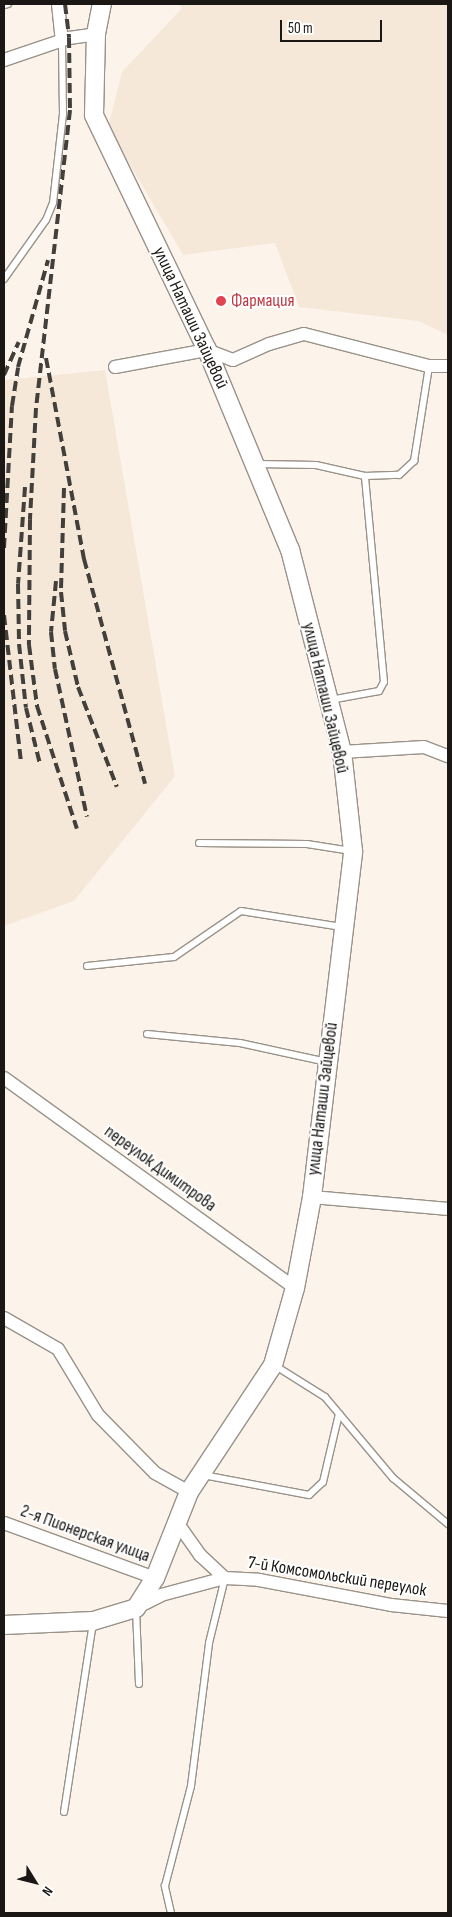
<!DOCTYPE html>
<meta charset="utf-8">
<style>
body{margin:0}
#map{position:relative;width:452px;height:1917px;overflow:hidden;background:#fcf4eb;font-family:"Sofia Sans Condensed",sans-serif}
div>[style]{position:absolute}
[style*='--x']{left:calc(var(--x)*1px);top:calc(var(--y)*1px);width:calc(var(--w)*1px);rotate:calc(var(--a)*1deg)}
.built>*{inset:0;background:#f6e8d9}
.roads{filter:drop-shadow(1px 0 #999289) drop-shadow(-1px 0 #999289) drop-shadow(0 1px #999289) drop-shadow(0 -1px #999289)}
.lane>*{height:6px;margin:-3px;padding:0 3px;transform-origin:3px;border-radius:3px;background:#fff}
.street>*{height:12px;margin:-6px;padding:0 6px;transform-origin:6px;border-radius:6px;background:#fff}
.secondary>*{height:18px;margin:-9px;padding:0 9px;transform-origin:9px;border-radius:9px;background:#fff}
.rail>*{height:4px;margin-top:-2px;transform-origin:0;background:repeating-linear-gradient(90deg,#433f3b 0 10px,transparent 0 15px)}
.dots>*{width:14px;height:14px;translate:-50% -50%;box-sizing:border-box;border:2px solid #fff;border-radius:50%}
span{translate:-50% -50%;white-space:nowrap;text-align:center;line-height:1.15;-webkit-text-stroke:4px #fff;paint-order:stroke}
.health-label{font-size:18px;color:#be3a42}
.left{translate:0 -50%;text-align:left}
.street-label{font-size:18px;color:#1a1714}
.frame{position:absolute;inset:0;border:5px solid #1a1714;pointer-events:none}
.north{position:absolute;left:10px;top:1857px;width:50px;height:50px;-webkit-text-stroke:4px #fff;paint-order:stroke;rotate:126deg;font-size:14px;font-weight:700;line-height:20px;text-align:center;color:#1a1714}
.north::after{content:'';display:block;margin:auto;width:18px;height:22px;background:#1a1714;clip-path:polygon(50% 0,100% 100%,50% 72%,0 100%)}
.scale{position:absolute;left:280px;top:20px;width:102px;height:22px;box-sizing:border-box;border:2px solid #1a1714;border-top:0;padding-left:6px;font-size:15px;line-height:18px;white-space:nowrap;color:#1a1714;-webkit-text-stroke:4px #fff;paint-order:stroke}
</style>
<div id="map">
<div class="built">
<div style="clip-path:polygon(179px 4px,448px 4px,448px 335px,418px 321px,299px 307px,275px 243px,183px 255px,108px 127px,122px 72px,182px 8px)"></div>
<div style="clip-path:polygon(105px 370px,175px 776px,74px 901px,4px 926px,4px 380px)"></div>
</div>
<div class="roads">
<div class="lane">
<div style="--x:4;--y:5;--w:4;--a:-14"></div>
<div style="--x:4;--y:279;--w:72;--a:-54.6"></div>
<div style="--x:46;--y:220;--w:18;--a:-68"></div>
<div style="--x:53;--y:203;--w:90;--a:-83.6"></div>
<div style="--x:63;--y:114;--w:74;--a:-90.8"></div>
<div style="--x:257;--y:464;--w:59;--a:1"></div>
<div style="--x:316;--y:465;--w:50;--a:12.7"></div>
<div style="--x:330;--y:700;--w:50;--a:-10.4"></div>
<div style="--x:379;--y:691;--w:10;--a:-61"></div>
<div style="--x:384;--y:682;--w:207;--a:-95.3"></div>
<div style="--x:365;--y:476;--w:34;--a:-2"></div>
<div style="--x:399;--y:475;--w:21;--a:-43"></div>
<div style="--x:414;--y:461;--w:96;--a:-81"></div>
<div style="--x:199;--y:843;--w:108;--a:0.5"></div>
<div style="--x:307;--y:844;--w:45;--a:9"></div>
<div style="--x:87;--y:966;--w:87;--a:-5.9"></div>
<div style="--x:174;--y:957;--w:81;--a:-34.5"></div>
<div style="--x:241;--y:911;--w:102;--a:9"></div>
<div style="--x:147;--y:1034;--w:93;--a:5.5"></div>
<div style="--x:240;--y:1043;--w:89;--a:12.3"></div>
<div style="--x:274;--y:1365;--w:60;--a:32.1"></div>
<div style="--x:325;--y:1397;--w:106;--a:50"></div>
<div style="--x:393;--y:1478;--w:72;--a:39.9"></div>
<div style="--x:203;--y:1475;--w:108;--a:10.7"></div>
<div style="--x:309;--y:1495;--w:19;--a:-43"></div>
<div style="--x:323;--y:1482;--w:70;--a:-76.8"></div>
<div style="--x:136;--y:1609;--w:75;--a:87.7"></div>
<div style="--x:64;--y:1812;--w:191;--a:-81.3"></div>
<div style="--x:171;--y:1913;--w:28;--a:-103"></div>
<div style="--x:165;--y:1886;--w:103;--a:-75.4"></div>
<div style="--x:191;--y:1786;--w:144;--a:-82.8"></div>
<div style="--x:209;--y:1643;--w:67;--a:-76.2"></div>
</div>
<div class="street">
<div style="--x:58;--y:4;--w:36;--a:84"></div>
<div style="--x:4;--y:60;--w:69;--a:-18.7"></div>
<div style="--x:69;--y:38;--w:27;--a:-8"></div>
<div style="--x:115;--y:367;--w:94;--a:-10.5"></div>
<div style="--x:207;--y:350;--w:28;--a:21"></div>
<div style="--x:233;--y:360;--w:39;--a:-24"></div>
<div style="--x:269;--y:344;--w:36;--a:-16"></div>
<div style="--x:304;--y:334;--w:129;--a:14.4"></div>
<div style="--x:429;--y:366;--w:19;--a:0"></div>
<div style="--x:342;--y:752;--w:82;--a:-3.5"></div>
<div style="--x:424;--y:747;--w:26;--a:21"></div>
<div style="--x:4;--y:1078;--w:359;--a:35.8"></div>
<div style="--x:312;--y:1197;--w:137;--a:5"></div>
<div style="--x:4;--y:1318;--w:62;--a:29.9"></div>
<div style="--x:58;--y:1349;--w:77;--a:58.8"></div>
<div style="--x:98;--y:1415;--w:81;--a:45.5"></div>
<div style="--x:155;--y:1473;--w:39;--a:29"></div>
<div style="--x:176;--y:1521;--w:42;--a:54.8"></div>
<div style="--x:200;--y:1555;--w:34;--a:43"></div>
<div style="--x:4;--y:1523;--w:161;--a:20"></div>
<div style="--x:136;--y:1608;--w:28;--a:-27"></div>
<div style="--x:161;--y:1595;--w:66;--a:-14.9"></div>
<div style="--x:225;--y:1578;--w:34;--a:3"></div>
<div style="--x:259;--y:1580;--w:134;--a:10.7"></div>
<div style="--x:391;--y:1605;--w:57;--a:6"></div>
</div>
<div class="secondary">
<div style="--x:4;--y:1625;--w:89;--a:-2.6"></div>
<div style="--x:93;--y:1621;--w:45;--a:-16.8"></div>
<div style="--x:136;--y:1608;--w:36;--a:-58"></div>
<div style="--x:155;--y:1578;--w:92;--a:-68.4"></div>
<div style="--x:189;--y:1492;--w:152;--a:-56.5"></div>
<div style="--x:273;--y:1365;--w:80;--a:-74.1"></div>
<div style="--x:295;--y:1288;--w:93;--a:-79.4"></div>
<div style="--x:312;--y:1197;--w:348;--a:-83.2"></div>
<div style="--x:353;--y:851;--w:100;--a:-96.3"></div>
<div style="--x:342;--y:752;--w:209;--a:-104.4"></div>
<div style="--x:290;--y:550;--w:217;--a:-112.5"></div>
<div style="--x:207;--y:350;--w:261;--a:-115.7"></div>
<div style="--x:94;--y:115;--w:81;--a:-88.6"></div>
<div style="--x:96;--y:34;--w:31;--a:-79"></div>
</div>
</div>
<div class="rail">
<div style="--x:65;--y:4;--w:34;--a:83"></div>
<div style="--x:69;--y:38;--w:72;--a:89.2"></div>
<div style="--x:70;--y:110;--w:300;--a:96.5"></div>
<div style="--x:36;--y:408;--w:112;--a:93.1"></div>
<div style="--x:30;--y:520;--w:125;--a:90.5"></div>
<div style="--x:29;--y:645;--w:62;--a:82.5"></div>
<div style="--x:37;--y:706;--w:129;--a:72"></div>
<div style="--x:46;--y:358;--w:205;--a:79.3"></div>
<div style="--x:84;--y:559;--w:233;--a:74.8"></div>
<div style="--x:4;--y:375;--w:36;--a:-66"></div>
<div style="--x:25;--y:487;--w:97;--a:94.1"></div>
<div style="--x:18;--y:584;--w:60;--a:89"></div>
<div style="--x:19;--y:644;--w:64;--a:83.8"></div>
<div style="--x:26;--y:708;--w:58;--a:76"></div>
<div style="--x:64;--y:488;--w:104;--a:91.7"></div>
<div style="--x:61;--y:592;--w:39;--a:84"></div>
<div style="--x:65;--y:631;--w:57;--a:76.9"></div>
<div style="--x:78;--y:687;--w:107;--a:68.7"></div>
<div style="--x:4;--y:548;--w:142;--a:-86.8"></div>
<div style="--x:12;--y:406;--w:39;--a:-81"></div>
<div style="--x:18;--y:367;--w:111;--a:-74.3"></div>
<div style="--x:56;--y:581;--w:51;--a:95.6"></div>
<div style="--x:51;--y:632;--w:37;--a:84"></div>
<div style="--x:55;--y:669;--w:151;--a:77.8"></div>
<div style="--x:4;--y:615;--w:148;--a:83.4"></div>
</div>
<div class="dots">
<div style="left:221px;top:301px;background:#e0444e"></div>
</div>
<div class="health-label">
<span class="left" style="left:231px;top:301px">Фармация</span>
</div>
<div class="street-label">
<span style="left:190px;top:318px;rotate:65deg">улица Наташи Зайцевой</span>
<span style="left:325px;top:698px;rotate:77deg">улица Наташи Зайцевой</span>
<span style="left:323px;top:1099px;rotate:-83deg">улица Наташи Зайцевой</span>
<span style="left:160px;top:1169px;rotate:36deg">переулок Димитрова</span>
<span style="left:85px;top:1534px;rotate:20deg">2-я Пионерская улица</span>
<span style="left:337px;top:1577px;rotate:9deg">7-й Комсомольский переулок</span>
</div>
<div class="frame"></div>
<div class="north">N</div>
<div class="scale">50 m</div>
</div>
